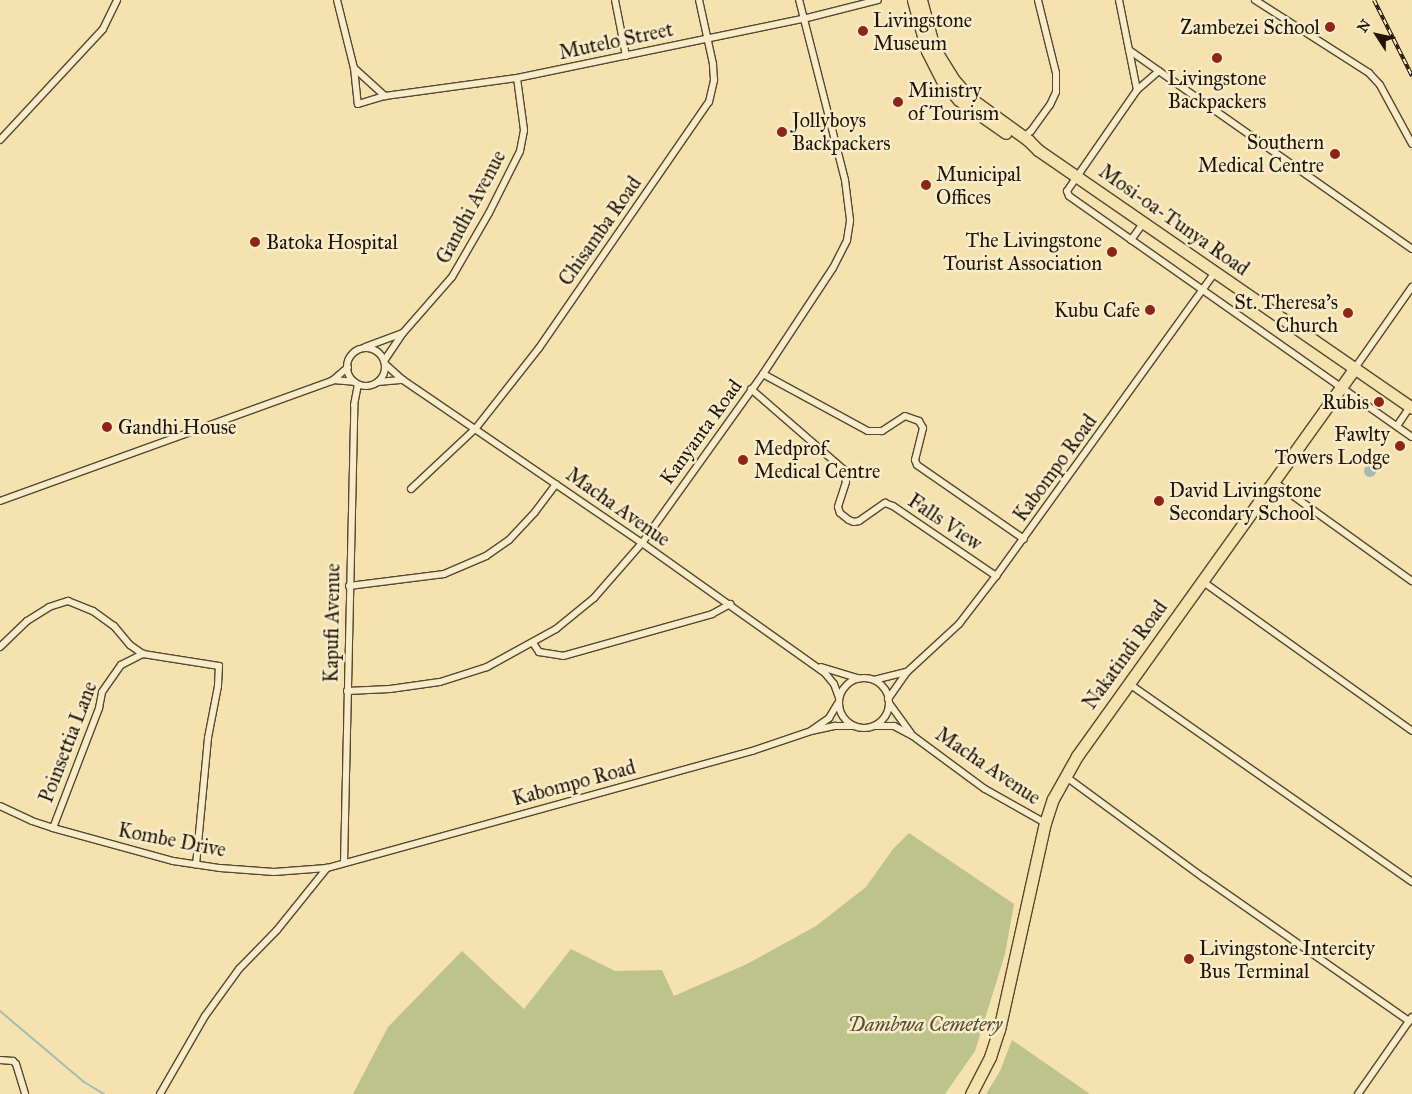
<!DOCTYPE html>
<style>
body{margin:0}
#map{position:relative;width:1412px;height:1094px;overflow:hidden;background:#f5e2af;font-family:"IM FELL Great Primer",serif}
div>[style]{position:absolute}
[style*='--x']{left:calc(var(--x)*1px);top:calc(var(--y)*1px);width:calc(var(--w)*1px);rotate:calc(var(--a)*1deg)}
.green>*{inset:0;background:#bcc38b}
.water>*{inset:0;background:#a1bbb6}
.round{border-radius:50%}
.stream>*{height:2px;margin:-1px;padding:0 1px;transform-origin:1px;border-radius:1px;background:#a1bbb6}
.roads{filter:drop-shadow(1px 0 #544830) drop-shadow(-1px 0 #544830) drop-shadow(0 1px #544830) drop-shadow(0 -1px #544830)}
.street>*{height:6px;margin:-3px;padding:0 3px;transform-origin:3px;border-radius:3px;background:#f8eccb}
.street>.ring{margin:-3px;padding:0;box-sizing:content-box;background:none;border:6px solid #f8eccb;border-radius:50%}
.highway>*{height:11px;margin:-5.5px;padding:0 5.5px;transform-origin:5.5px;border-radius:5.5px;background:#f5e2af}
.rail>*{height:4px;margin-top:-2px;transform-origin:0;background:repeating-linear-gradient(90deg,#f8eccb 0 5.5px,#1f1406 0 11px);box-sizing:border-box;border-block:1px solid #1f1406}
.dots>*{width:14px;height:14px;translate:-50% -50%;box-sizing:border-box;border:2px solid #f8eccb;border-radius:50%}
span{translate:-50% -50%;white-space:nowrap;text-align:center;line-height:1.15;-webkit-text-stroke:5px #f8eccb;paint-order:stroke}
.poi-label{font-size:20px;color:#1f1406}
.left{translate:0 -50%;text-align:left}
.right{translate:-100% -50%;text-align:right}
.street-label{font-size:20px;color:#1f1406}
.park-label{font-size:20px;color:#565135;font-style:italic}
.north{position:absolute;left:1352px;top:10px;width:50px;height:50px;-webkit-text-stroke:4px #f8eccb;paint-order:stroke;rotate:305deg;font-size:14px;font-weight:700;line-height:20px;text-align:center;color:#1f1406}
.north::after{content:'';display:block;margin:auto;width:18px;height:22px;background:#1f1406;clip-path:polygon(50% 0,100% 100%,50% 72%,0 100%)}
</style>
<div id="map">
<div class="green">
<div style="clip-path:polygon(909px 833px,1014px 904px,1005px 954px,975px 1051px,945px 1094px,353px 1094px,388px 1027px,462px 951px,524px 1009px,571px 949px,615px 971px,662px 970px,674px 996px,747px 964px,816px 926px,866px 887px,893px 849px)"></div>
<div style="clip-path:polygon(1012px 1040px,1090px 1094px,986px 1094px,1000px 1071px)"></div>
</div>
<div class="water">
<div class="round" style="left:1364px;top:465px;width:12px;height:12px"></div>
</div>
<div class="stream">
<div style="--x:0;--y:1011;--w:110;--a:40.2"></div>
<div style="--x:84;--y:1082;--w:23;--a:31"></div>
</div>
<div class="roads">
<div class="street">
<div style="--x:337;--y:0;--w:70;--a:76"></div>
<div style="--x:354;--y:68;--w:36;--a:84"></div>
<div style="--x:358;--y:104;--w:28;--a:-17"></div>
<div style="--x:385;--y:96;--w:133;--a:-7.8"></div>
<div style="--x:517;--y:78;--w:292;--a:-11.7"></div>
<div style="--x:803;--y:19;--w:77;--a:-14.2"></div>
<div style="--x:615;--y:0;--w:57;--a:78.9"></div>
<div style="--x:1119;--y:0;--w:51;--a:78.7"></div>
<div style="--x:1129;--y:50;--w:346;--a:35.1"></div>
<div style="--x:1255;--y:0;--w:135;--a:32.6"></div>
<div style="--x:1369;--y:73;--w:16;--a:47"></div>
<div style="--x:1380;--y:85;--w:67;--a:61.5"></div>
<div style="--x:1129;--y:50;--w:41;--a:78.7"></div>
<div style="--x:1137;--y:90;--w:123;--a:124.7"></div>
<div style="--x:1067;--y:191;--w:5;--a:68"></div>
<div style="--x:1069;--y:196;--w:419;--a:35.1"></div>
<div style="--x:354;--y:68;--w:42;--a:42.1"></div>
<div style="--x:1137;--y:90;--w:29;--a:-41"></div>
<div style="--x:1024;--y:137;--w:9;--a:-41"></div>
<div style="--x:1031;--y:131;--w:32;--a:-54"></div>
<div style="--x:1050;--y:105;--w:14;--a:-65"></div>
<div style="--x:1056;--y:92;--w:19;--a:-90"></div>
<div style="--x:1056;--y:73;--w:75;--a:-103.9"></div>
<div style="--x:0;--y:140;--w:151;--a:-47.1"></div>
<div style="--x:103;--y:29;--w:32;--a:-64"></div>
<div style="--x:1131;--y:240;--w:22;--a:-54"></div>
<div style="--x:365;--y:347;--w:40;--a:-20.2"></div>
<div class="ring" style="left:347px;top:348px;width:32px;height:32px"></div>
<div style="--x:384;--y:361;--w:34;--a:-56"></div>
<div style="--x:403;--y:333;--w:74;--a:-48.8"></div>
<div style="--x:452;--y:277;--w:74;--a:-60"></div>
<div style="--x:489;--y:213;--w:69;--a:-63.4"></div>
<div style="--x:520;--y:151;--w:21;--a:-79"></div>
<div style="--x:524;--y:130;--w:52;--a:-97.7"></div>
<div style="--x:385;--y:364;--w:24;--a:42"></div>
<div style="--x:403;--y:380;--w:289;--a:34.3"></div>
<div style="--x:642;--y:543;--w:224;--a:35.4"></div>
<div style="--x:825;--y:673;--w:14;--a:51"></div>
<div style="--x:834;--y:684;--w:15;--a:70"></div>
<div style="--x:1355;--y:368;--w:99;--a:-54.9"></div>
<div style="--x:763;--y:374;--w:119;--a:28.5"></div>
<div style="--x:868;--y:431;--w:14;--a:0"></div>
<div style="--x:882;--y:431;--w:27;--a:-33"></div>
<div style="--x:905;--y:416;--w:15;--a:20"></div>
<div style="--x:919;--y:421;--w:8;--a:60"></div>
<div style="--x:923;--y:428;--w:33;--a:104"></div>
<div style="--x:915;--y:460;--w:5;--a:68"></div>
<div style="--x:917;--y:465;--w:130;--a:34.7"></div>
<div style="--x:333;--y:380;--w:21;--a:5"></div>
<div style="--x:378;--y:382;--w:25;--a:-5"></div>
<div style="--x:751;--y:389;--w:122;--a:41"></div>
<div style="--x:843;--y:469;--w:13;--a:77"></div>
<div style="--x:846;--y:482;--w:26;--a:108"></div>
<div style="--x:838;--y:507;--w:6;--a:72"></div>
<div style="--x:840;--y:513;--w:11;--a:38"></div>
<div style="--x:849;--y:520;--w:5;--a:22"></div>
<div style="--x:854;--y:522;--w:5;--a:-11"></div>
<div style="--x:859;--y:521;--w:32;--a:-35"></div>
<div style="--x:885;--y:503;--w:9;--a:21"></div>
<div style="--x:893;--y:506;--w:125;--a:34.2"></div>
<div style="--x:1397;--y:426;--w:23;--a:-56"></div>
<div style="--x:1274;--y:482;--w:170;--a:35.7"></div>
<div style="--x:411;--y:489;--w:89;--a:-43.2"></div>
<div style="--x:476;--y:428;--w:102;--a:-51.8"></div>
<div style="--x:539;--y:348;--w:299;--a:-55.4"></div>
<div style="--x:709;--y:102;--w:23;--a:-77"></div>
<div style="--x:714;--y:80;--w:16;--a:-94"></div>
<div style="--x:713;--y:64;--w:66;--a:-102.3"></div>
<div style="--x:0;--y:501;--w:353;--a:-19.9"></div>
<div style="--x:332;--y:381;--w:21;--a:-41"></div>
<div style="--x:1202;--y:581;--w:258;--a:35.5"></div>
<div style="--x:349;--y:586;--w:96;--a:-7.2"></div>
<div style="--x:444;--y:574;--w:46;--a:-23.2"></div>
<div style="--x:486;--y:556;--w:28;--a:-35"></div>
<div style="--x:509;--y:540;--w:38;--a:-47"></div>
<div style="--x:535;--y:512;--w:35;--a:-53"></div>
<div style="--x:533;--y:643;--w:11;--a:56"></div>
<div style="--x:539;--y:652;--w:24;--a:9"></div>
<div style="--x:563;--y:656;--w:155;--a:-15.7"></div>
<div style="--x:712;--y:614;--w:21;--a:-29"></div>
<div style="--x:0;--y:647;--w:37;--a:-44"></div>
<div style="--x:27;--y:621;--w:26;--a:-32"></div>
<div style="--x:49;--y:607;--w:20;--a:-18"></div>
<div style="--x:68;--y:601;--w:27;--a:22"></div>
<div style="--x:93;--y:611;--w:26;--a:36"></div>
<div style="--x:114;--y:626;--w:25;--a:50"></div>
<div style="--x:130;--y:645;--w:16;--a:35"></div>
<div style="--x:143;--y:654;--w:77;--a:9"></div>
<div style="--x:219;--y:666;--w:20;--a:93"></div>
<div style="--x:218;--y:686;--w:53;--a:100.9"></div>
<div style="--x:208;--y:738;--w:127;--a:95.4"></div>
<div style="--x:821;--y:667;--w:39;--a:17"></div>
<div class="ring" style="left:839px;top:678px;width:44px;height:44px"></div>
<div style="--x:874;--y:680;--w:33;--a:-14"></div>
<div style="--x:1128;--y:683;--w:347;--a:35"></div>
<div style="--x:347;--y:691;--w:43;--a:-2.7"></div>
<div style="--x:390;--y:689;--w:50;--a:-8"></div>
<div style="--x:440;--y:682;--w:49;--a:-17.7"></div>
<div style="--x:487;--y:667;--w:79;--a:-28.8"></div>
<div style="--x:556;--y:629;--w:49;--a:-39.2"></div>
<div style="--x:594;--y:598;--w:73;--a:-48.9"></div>
<div style="--x:642;--y:543;--w:208;--a:-54.4"></div>
<div style="--x:763;--y:374;--w:127;--a:-56.6"></div>
<div style="--x:833;--y:268;--w:31;--a:-63"></div>
<div style="--x:847;--y:240;--w:20;--a:-81"></div>
<div style="--x:850;--y:220;--w:40;--a:-97.1"></div>
<div style="--x:845;--y:180;--w:186;--a:-104.3"></div>
<div style="--x:888;--y:699;--w:33;--a:-55"></div>
<div style="--x:907;--y:672;--w:71;--a:-42.7"></div>
<div style="--x:959;--y:624;--w:61;--a:-52.4"></div>
<div style="--x:996;--y:576;--w:376;--a:-54.2"></div>
<div style="--x:889;--y:703;--w:37;--a:54"></div>
<div style="--x:874;--y:726;--w:20;--a:0"></div>
<div style="--x:894;--y:726;--w:21;--a:28"></div>
<div style="--x:913;--y:736;--w:89;--a:36.4"></div>
<div style="--x:985;--y:789;--w:69;--a:29.5"></div>
<div style="--x:812;--y:730;--w:21;--a:-35"></div>
<div style="--x:829;--y:718;--w:17;--a:-59"></div>
<div style="--x:1065;--y:776;--w:172;--a:36.3"></div>
<div style="--x:1204;--y:878;--w:250;--a:34.9"></div>
<div style="--x:0;--y:806;--w:35;--a:25"></div>
<div style="--x:32;--y:821;--w:22;--a:18"></div>
<div style="--x:53;--y:828;--w:124;--a:15.4"></div>
<div style="--x:173;--y:861;--w:48;--a:8.5"></div>
<div style="--x:220;--y:868;--w:54;--a:4.2"></div>
<div style="--x:274;--y:872;--w:53;--a:-4.3"></div>
<div style="--x:327;--y:868;--w:441;--a:-15.4"></div>
<div style="--x:752;--y:751;--w:62;--a:-18.7"></div>
<div style="--x:811;--y:731;--w:25;--a:-12"></div>
<div style="--x:835;--y:726;--w:19;--a:0"></div>
<div style="--x:53;--y:828;--w:129;--a:-69"></div>
<div style="--x:99;--y:708;--w:16;--a:-79"></div>
<div style="--x:102;--y:692;--w:33;--a:-55"></div>
<div style="--x:121;--y:665;--w:25;--a:-27"></div>
<div style="--x:344;--y:863;--w:458;--a:-88.7"></div>
<div style="--x:354;--y:405;--w:21;--a:-79"></div>
<div style="--x:0;--y:1060;--w:13;--a:4"></div>
<div style="--x:13;--y:1061;--w:4;--a:45"></div>
<div style="--x:16;--y:1064;--w:31;--a:73"></div>
<div style="--x:160;--y:1094;--w:90;--a:-60"></div>
<div style="--x:205;--y:1016;--w:58;--a:-54.1"></div>
<div style="--x:239;--y:969;--w:54;--a:-45.7"></div>
<div style="--x:277;--y:930;--w:80;--a:-51.1"></div>
<div style="--x:1358;--y:1094;--w:94;--a:-55"></div>
</div>
<div class="highway">
<div style="--x:913;--y:0;--w:53;--a:74.6"></div>
<div style="--x:927;--y:51;--w:33;--a:63"></div>
<div style="--x:942;--y:80;--w:26;--a:50"></div>
<div style="--x:959;--y:100;--w:57;--a:35.1"></div>
<div style="--x:921;--y:0;--w:50;--a:74.8"></div>
<div style="--x:934;--y:48;--w:39;--a:58"></div>
<div style="--x:955;--y:81;--w:23;--a:49"></div>
<div style="--x:970;--y:98;--w:72;--a:35.9"></div>
<div style="--x:1028;--y:140;--w:14;--a:45"></div>
<div style="--x:1038;--y:150;--w:454;--a:34.6"></div>
<div style="--x:971;--y:1094;--w:42;--a:-62.8"></div>
<div style="--x:990;--y:1057;--w:28;--a:-72"></div>
<div style="--x:999;--y:1030;--w:212;--a:-77.5"></div>
<div style="--x:1045;--y:823;--w:25;--a:-72"></div>
<div style="--x:1053;--y:799;--w:49;--a:-60.8"></div>
<div style="--x:1077;--y:756;--w:477;--a:-54.4"></div>
</div>
</div>
<div class="rail">
<div style="--x:1374;--y:0;--w:85;--a:63.4"></div>
</div>
<div class="dots">
<div style="left:1330px;top:27px;background:#8f2418"></div>
<div style="left:863px;top:31px;background:#8f2418"></div>
<div style="left:1217px;top:58px;background:#8f2418"></div>
<div style="left:898px;top:102px;background:#8f2418"></div>
<div style="left:782px;top:132px;background:#8f2418"></div>
<div style="left:1335px;top:154px;background:#8f2418"></div>
<div style="left:926px;top:185px;background:#8f2418"></div>
<div style="left:255px;top:242px;background:#8f2418"></div>
<div style="left:1112px;top:252px;background:#8f2418"></div>
<div style="left:1150px;top:310px;background:#8f2418"></div>
<div style="left:1348px;top:313px;background:#8f2418"></div>
<div style="left:1379px;top:402px;background:#8f2418"></div>
<div style="left:107px;top:427px;background:#8f2418"></div>
<div style="left:1400px;top:446px;background:#8f2418"></div>
<div style="left:743px;top:460px;background:#8f2418"></div>
<div style="left:1159px;top:501px;background:#8f2418"></div>
<div style="left:1189px;top:959px;background:#8f2418"></div>
</div>
<div class="poi-label">
<span class="left" style="left:873px;top:32px">Livingstone<br>Museum</span>
<span class="right" style="left:1320px;top:27px">Zambezei School</span>
<span style="left:1217px;top:90px">Livingstone<br>Backpackers</span>
<span class="left" style="left:908px;top:102px">Ministry<br>of Tourism</span>
<span class="left" style="left:792px;top:132px">Jollyboys<br>Backpackers</span>
<span class="right" style="left:1324px;top:154px">Southern<br>Medical Centre</span>
<span class="left" style="left:936px;top:186px">Municipal<br>Offices</span>
<span class="right" style="left:1102px;top:252px">The Livingstone<br>Tourist Association</span>
<span class="left" style="left:266px;top:242px">Batoka Hospital</span>
<span class="right" style="left:1338px;top:314px">St. Theresa's<br>Church</span>
<span class="right" style="left:1140px;top:310px">Kubu Cafe</span>
<span class="right" style="left:1369px;top:402px">Rubis</span>
<span class="left" style="left:118px;top:427px">Gandhi House</span>
<span class="right" style="left:1390px;top:446px">Fawlty<br>Towers Lodge</span>
<span class="left" style="left:754px;top:460px">Medprof<br>Medical Centre</span>
<span class="left" style="left:1169px;top:502px">David Livingstone<br>Secondary School</span>
<span class="left" style="left:1199px;top:960px">Livingstone Intercity<br>Bus Terminal</span>
</div>
<div class="street-label">
<span style="left:616px;top:41px;rotate:-12deg">Mutelo Street</span>
<span style="left:471px;top:207px;rotate:-62deg">Gandhi Avenue</span>
<span style="left:1174px;top:220px;rotate:35deg">Mosi-oa-Tunya Road</span>
<span style="left:600px;top:231px;rotate:-55deg">Chisamba Road</span>
<span style="left:701px;top:432px;rotate:-54deg">Kanyanta Road</span>
<span style="left:1055px;top:468px;rotate:-54deg">Kabompo Road</span>
<span style="left:618px;top:507px;rotate:35deg">Macha Avenue</span>
<span style="left:945px;top:522px;rotate:34deg">Falls View</span>
<span style="left:332px;top:623px;rotate:-89deg">Kapufi Avenue</span>
<span style="left:1125px;top:655px;rotate:-54deg">Nakatindi Road</span>
<span style="left:68px;top:742px;rotate:-69deg">Poinsettia Lane</span>
<span style="left:988px;top:766px;rotate:34deg">Macha Avenue</span>
<span style="left:574px;top:783px;rotate:-15deg">Kabompo Road</span>
<span style="left:172px;top:840px;rotate:11deg">Kombe Drive</span>
</div>
<div class="park-label">
<span style="left:925px;top:1024px">Dambwa Cemetery</span>
</div>
<div class="north">N</div>
</div>
